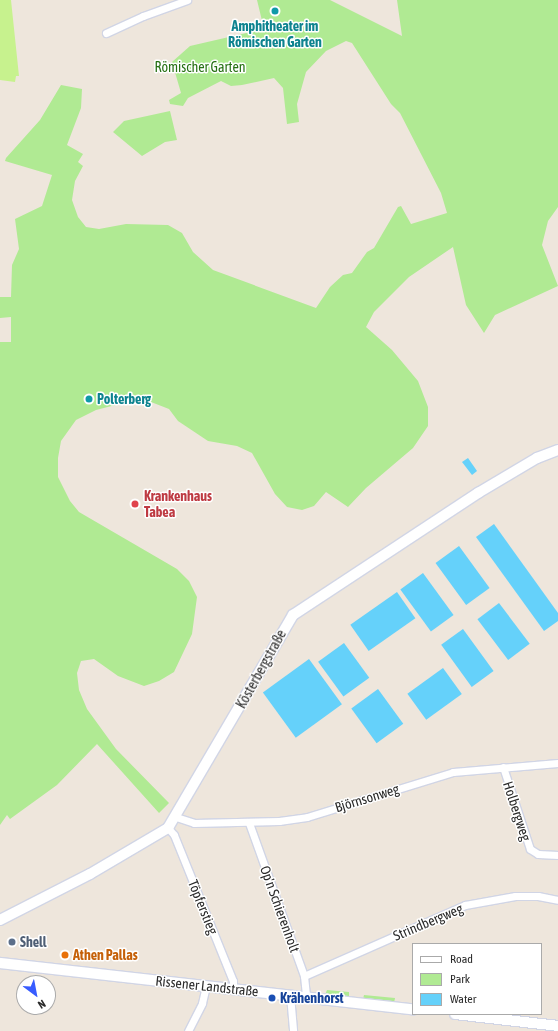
<!DOCTYPE html>
<meta charset="utf-8">
<style>
body{margin:0}
#map{position:relative;width:558px;height:1031px;overflow:hidden;background:#eee6dc;font-family:"Asap Condensed",sans-serif}
div>[style]{position:absolute}
[style*='--x']{left:calc(var(--x)*1px);top:calc(var(--y)*1px);width:calc(var(--w)*1px);rotate:calc(var(--a)*1deg)}
.green>*{inset:0;background:#b0ea93}
.pitch>*{inset:0;background:#c7f28e}
.water>*{inset:0;background:#65d1fa;transform-origin:0 0}
.roads{filter:drop-shadow(1px 0 #d1d5e5) drop-shadow(-1px 0 #d1d5e5) drop-shadow(0 1px #d1d5e5) drop-shadow(0 -1px #d1d5e5)}
.street>*{height:7px;margin:-3.5px;padding:0 3.5px;transform-origin:3.5px;border-radius:3.5px;background:#fff}
.secondary>*{height:10px;margin:-5px;padding:0 5px;transform-origin:5px;border-radius:5px;background:#fff}
.dots>*{width:11px;height:11px;translate:-50% -50%;box-sizing:border-box;border:2px solid #fff;border-radius:50%}
span{translate:-50% -50%;white-space:nowrap;text-align:center;line-height:1.15;-webkit-text-stroke:3px #fff;paint-order:stroke}
.culture-label{font-size:14px;color:#0d838f;font-weight:700}
.left{translate:0 -50%;text-align:left}
.park-label{font-size:14px;color:#267013}
.health-label{font-size:14px;color:#be3a42;font-weight:700}
.street-label{font-size:14px;color:#2b2b2b}
.service-label{font-size:14px;color:#4e5e75;font-weight:700}
.food-label{font-size:14px;color:#c56008;font-weight:700}
.transit-label{font-size:14px;color:#164399;font-weight:700}
.legend{position:absolute;left:412px;top:943px;width:130px;height:72px;box-sizing:border-box;background:#fff;border:1px solid #aaa;margin:0;padding:5px 7px;list-style:none;font-size:12px;color:#2b2b2b}
.legend li{display:flex;align-items:center;gap:8px;height:20px}
.legend b{width:20px;border:1px solid #aaa}
.north{position:absolute;left:16px;top:975px;width:40px;height:40px;box-sizing:border-box;background:#fff;border:1px solid #aaa;border-radius:50%;rotate:148deg;font-size:11px;font-weight:700;line-height:16px;text-align:center;color:#2b2b2b}
.north::after{content:'';display:block;margin:auto;width:14px;height:18px;background:#385cff;clip-path:polygon(50% 0,100% 100%,50% 72%,0 100%)}
</style>
<div id="map">
<div class="green">
<div style="clip-path:polygon(257px 0,330px 0,402px 36px,397px 0,558px 0,558px 207px,548px 221px,542px 245px,558px 286px,495px 315px,484px 333px,466px 305px,453px 247px,409px 277px,374px 312px,366px 327px,392px 350px,418px 381px,428px 407px,428px 426px,413px 448px,366px 488px,348px 507px,326px 492px,314px 506px,302px 510px,287px 507px,275px 494px,252px 453px,237px 446px,208px 441px,178px 421px,169px 409px,151px 402px,127px 402px,96px 410px,76px 420px,61px 441px,58px 458px,58px 477px,70px 501px,79px 512px,177px 569px,189px 581px,197px 597px,192px 634px,174px 672px,159px 681px,144px 686px,118px 676px,94px 659px,81px 661px,77px 673px,79px 690px,87px 709px,116px 749px,169px 803px,159px 813px,97px 744px,57px 785px,10px 819px,7px 815px,0 825px,0 342px,11px 342px,11px 317px,0 318px,0 297px,11px 297px,12px 265px,19px 249px,15px 219px,42px 206px,52px 175px,5px 161px,6px 158px,40px 120px,61px 85px,82px 89px,81px 108px,67px 145px,83px 154px,78px 162px,83px 166px,75px 181px,72px 200px,78px 217px,86px 227px,99px 229px,126px 224px,168px 225px,182px 233px,193px 252px,213px 270px,316px 308px,330px 287px,343px 275px,352px 273px,367px 252px,374px 248px,398px 207px,401px 206px,411px 224px,447px 213px,441px 193px,400px 113px,391px 104px,352px 43px,346px 41px,326px 51px,306px 72px,297px 104px,299px 122px,287px 124px,283px 88px,274px 78px,242px 85px,231px 86px,221px 81px,188px 98px,183px 106px,170px 104px,169px 100px,181px 93px,172px 62px,190px 46px,264px 29px)"></div>
<div style="clip-path:polygon(170px 111px,177px 140px,165px 142px,142px 156px,113px 132px,124px 121px)"></div>
<div style="clip-path:polygon(327px 990px,349px 992px,349px 998px,325px 995px)"></div>
<div style="clip-path:polygon(364px 995px,395px 998px,394px 1003px,363px 999px)"></div>
</div>
<div class="pitch">
<div style="clip-path:polygon(0 0,11px 0,19px 76px,16px 76px,15px 82px,0 80px)"></div>
</div>
<div class="water">
<div style="clip-path:polygon(468px 458px,477px 471px,472px 475px,462px 462px)"></div>
<div style="clip-path:polygon(494px 524px,558px 613px,558px 621px,544px 631px,476px 537px)"></div>
<div style="left:459px;top:546px;width:52px;height:29px;rotate:54deg"></div>
<div style="left:423px;top:573px;width:52px;height:28px;rotate:54deg"></div>
<div style="left:397px;top:592px;width:32px;height:57px;rotate:55deg"></div>
<div style="left:499px;top:603px;width:51px;height:27px;rotate:53deg"></div>
<div style="left:463px;top:629px;width:52px;height:27px;rotate:54deg"></div>
<div style="left:344px;top:643px;width:43px;height:32px;rotate:54deg"></div>
<div style="left:309px;top:659px;width:56px;height:57px;rotate:54deg"></div>
<div style="left:443px;top:668px;width:32px;height:44px;rotate:54deg"></div>
<div style="left:378px;top:689px;width:43px;height:33px;rotate:54deg"></div>
</div>
<div class="roads">
<div class="street">
<div style="--x:106;--y:33;--w:41;--a:-24.7"></div>
<div style="--x:143;--y:16;--w:47;--a:-20"></div>
<div style="--x:503;--y:767;--w:86;--a:71.8"></div>
<div style="--x:530;--y:849;--w:9;--a:32"></div>
<div style="--x:538;--y:854;--w:20;--a:3"></div>
<div style="--x:176;--y:817;--w:19;--a:18"></div>
<div style="--x:194;--y:823;--w:85;--a:-1.3"></div>
<div style="--x:279;--y:821;--w:28;--a:-8"></div>
<div style="--x:307;--y:817;--w:153;--a:-17.1"></div>
<div style="--x:453;--y:772;--w:105;--a:-4.9"></div>
<div style="--x:249;--y:823;--w:163;--a:70.2"></div>
<div style="--x:304;--y:976;--w:20;--a:84"></div>
<div style="--x:168;--y:828;--w:9;--a:49"></div>
<div style="--x:174;--y:835;--w:157;--a:68"></div>
<div style="--x:233;--y:981;--w:7;--a:90"></div>
<div style="--x:304;--y:976;--w:176;--a:-23.8"></div>
<div style="--x:465;--y:905;--w:51;--a:-10.2"></div>
<div style="--x:515;--y:896;--w:23;--a:0"></div>
<div style="--x:538;--y:896;--w:20;--a:11"></div>
<div style="--x:290;--y:995;--w:36;--a:85"></div>
<div style="--x:188;--y:1031;--w:31;--a:-63"></div>
<div style="--x:202;--y:1003;--w:17;--a:-77"></div>
</div>
<div class="secondary">
<div style="--x:0;--y:920;--w:101;--a:-27.1"></div>
<div style="--x:90;--y:874;--w:91;--a:-30.5"></div>
<div style="--x:168;--y:828;--w:247;--a:-59.6"></div>
<div style="--x:293;--y:615;--w:222;--a:-33.4"></div>
<div style="--x:478;--y:493;--w:69;--a:-30.7"></div>
<div style="--x:537;--y:458;--w:22;--a:-21"></div>
<div style="--x:0;--y:963;--w:416;--a:6.4"></div>
<div style="--x:455;--y:1014;--w:104;--a:6.6"></div>
</div>
</div>
<div class="dots">
<div style="left:275px;top:11px;background:#0f9aa8"></div>
<div style="left:89px;top:399px;background:#0f9aa8"></div>
<div style="left:135px;top:504px;background:#e0444e"></div>
<div style="left:12px;top:942px;background:#5c6f8a"></div>
<div style="left:65px;top:955px;background:#e8710a"></div>
<div style="left:272px;top:998px;background:#1a4fb4"></div>
</div>
<div class="culture-label">
<span style="left:275px;top:34px">Amphitheater im<br>Römischen Garten</span>
<span class="left" style="left:97px;top:399px">Polterberg</span>
</div>
<div class="park-label">
<span style="left:200px;top:67px">Römischer Garten</span>
</div>
<div class="health-label">
<span class="left" style="left:144px;top:504px">Krankenhaus<br>Tabea</span>
</div>
<div class="street-label">
<span style="left:261px;top:669px;rotate:-61deg">Kösterbergstraße</span>
<span style="left:367px;top:798px;rotate:-17deg">Björnsonweg</span>
<span style="left:517px;top:811px;rotate:72deg">Holbergweg</span>
<span style="left:203px;top:907px;rotate:68deg">Töpferstieg</span>
<span style="left:280px;top:909px;rotate:70deg">Op'n Schierenholt</span>
<span style="left:428px;top:922px;rotate:-23deg">Strindbergweg</span>
<span style="left:207px;top:986px;rotate:6deg">Rissener Landstraße</span>
</div>
<div class="service-label">
<span class="left" style="left:20px;top:942px">Shell</span>
</div>
<div class="food-label">
<span class="left" style="left:73px;top:955px">Athen Pallas</span>
</div>
<div class="transit-label">
<span class="left" style="left:280px;top:998px">Krähenhorst</span>
</div>
<ul class="legend">
<li><b style="height:5px;background:#fff"></b>Road</li>
<li><b style="height:11px;background:#b0ea93"></b>Park</li>
<li><b style="height:11px;background:#65d1fa"></b>Water</li>
</ul>
<div class="north">N</div>
</div>
